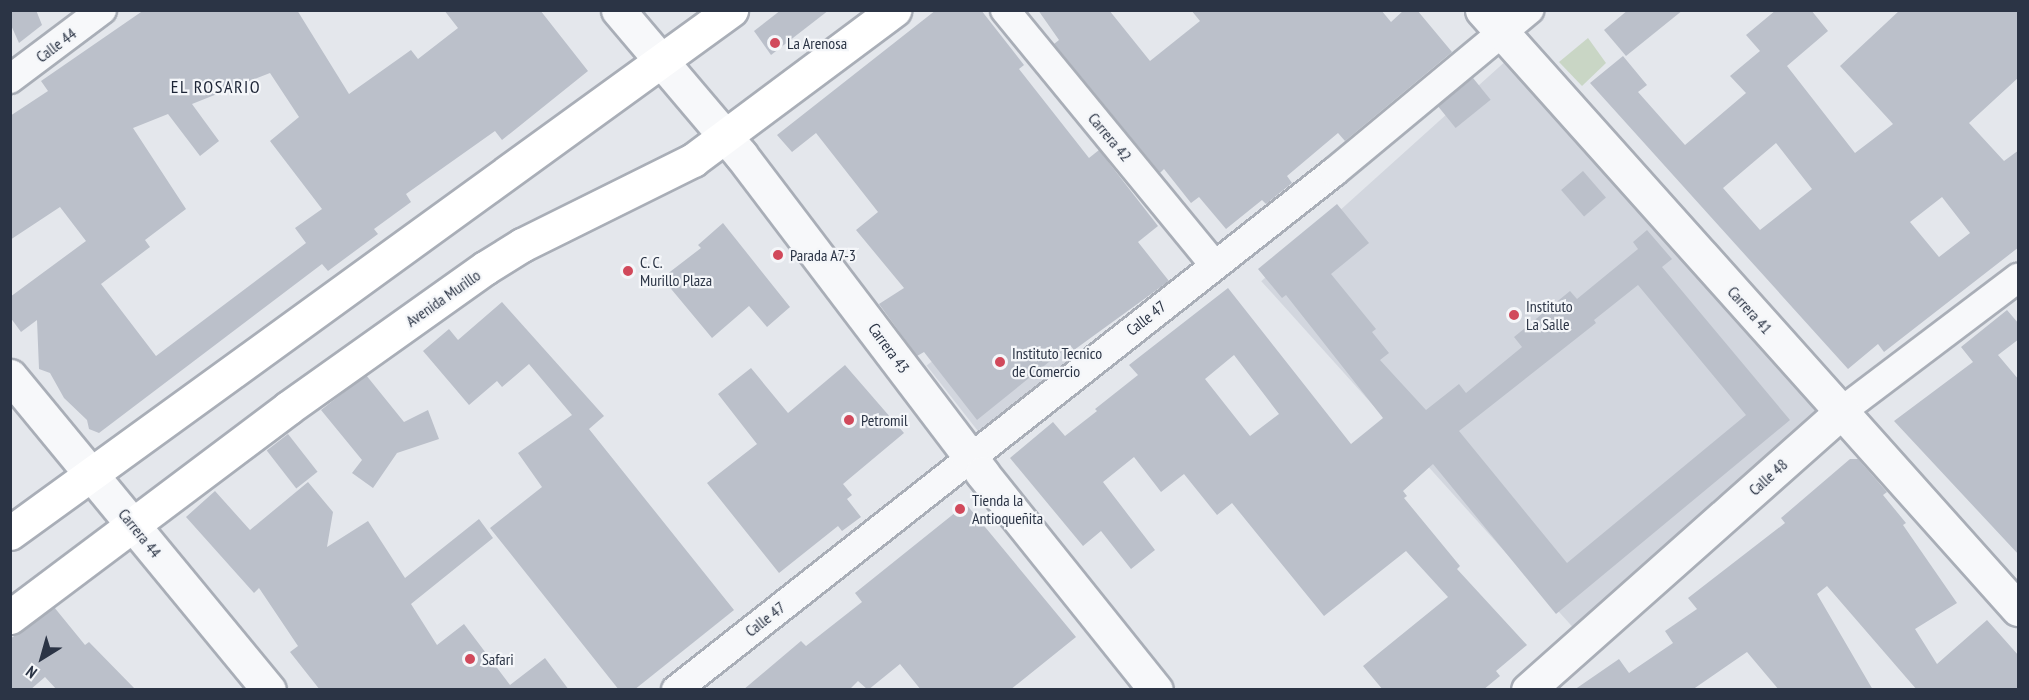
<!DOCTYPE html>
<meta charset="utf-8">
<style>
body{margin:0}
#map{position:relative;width:2029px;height:700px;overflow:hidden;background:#e4e7ec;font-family:"PT Sans Narrow",sans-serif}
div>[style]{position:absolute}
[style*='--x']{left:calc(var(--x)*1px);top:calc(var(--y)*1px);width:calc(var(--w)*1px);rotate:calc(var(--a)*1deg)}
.built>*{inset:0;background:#d2d6de;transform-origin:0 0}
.green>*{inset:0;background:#c9d6c5}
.building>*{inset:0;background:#bbc0ca;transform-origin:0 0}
.roads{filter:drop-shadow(2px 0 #a9aeb7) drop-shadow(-2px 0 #a9aeb7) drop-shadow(0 2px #a9aeb7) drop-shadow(0 -2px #a9aeb7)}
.minor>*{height:28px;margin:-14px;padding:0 14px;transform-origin:14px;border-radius:14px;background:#f7f8fa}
.tertiary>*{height:33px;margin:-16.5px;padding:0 16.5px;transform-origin:16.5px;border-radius:16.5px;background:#f7f8fa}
.primary>*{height:33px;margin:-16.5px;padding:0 16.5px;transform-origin:16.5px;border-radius:16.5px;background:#fff}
.dots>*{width:16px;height:16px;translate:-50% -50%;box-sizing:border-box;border:3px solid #f4f6f9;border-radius:50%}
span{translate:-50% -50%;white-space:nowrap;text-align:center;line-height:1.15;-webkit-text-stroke:4.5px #f4f6f9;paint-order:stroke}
.poi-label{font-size:16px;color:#2b3445}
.left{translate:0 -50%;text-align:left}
.street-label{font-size:16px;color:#2b3445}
.neighbourhood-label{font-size:18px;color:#1d2536;letter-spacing:1.5px}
.frame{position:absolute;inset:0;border:12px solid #2b3445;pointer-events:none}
.north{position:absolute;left:12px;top:628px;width:60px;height:60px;-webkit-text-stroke:4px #f4f6f9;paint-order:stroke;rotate:217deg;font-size:16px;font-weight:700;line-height:24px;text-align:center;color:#2b3445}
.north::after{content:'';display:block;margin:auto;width:21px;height:27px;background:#2b3445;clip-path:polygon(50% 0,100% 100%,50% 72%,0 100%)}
</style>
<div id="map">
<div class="built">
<div style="left:1508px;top:59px;width:468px;height:332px;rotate:48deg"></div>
<div style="left:1022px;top:291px;width:88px;height:121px;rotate:52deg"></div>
</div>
<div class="green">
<div style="clip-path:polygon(1588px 38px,1606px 63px,1582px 86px,1559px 62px)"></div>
</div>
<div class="building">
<div style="clip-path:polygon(10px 10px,36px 10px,42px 25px,19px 43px,10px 23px)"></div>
<div style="clip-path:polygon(evenodd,144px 10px,297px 10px,349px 94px,411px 50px,418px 59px,458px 28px,444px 10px,540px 10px,588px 71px,502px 140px,495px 131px,406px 194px,411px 202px,374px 229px,378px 234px,328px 271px,322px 264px,99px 433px,89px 429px,87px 420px,64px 398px,50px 373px,39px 369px,37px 320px,21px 332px,10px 317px,10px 297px,86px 241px,60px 207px,10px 240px,10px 116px,48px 91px,41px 81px,144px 10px,270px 73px,299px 117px,270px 141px,322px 209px,295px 228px,306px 243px,156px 356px,101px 284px,150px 247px,145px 240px,186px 209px,133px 128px,168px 114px,200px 156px,219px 141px,192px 104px,270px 73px)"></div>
<div style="clip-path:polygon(781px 10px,829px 10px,771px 55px,754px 31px)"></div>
<div style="clip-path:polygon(936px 10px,981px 10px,1024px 65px,1019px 69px,1089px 158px,1099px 150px,1158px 226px,1138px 242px,1169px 281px,1074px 350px,1070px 345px,977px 420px,924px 352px,917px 356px,879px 304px,904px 288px,856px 230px,878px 212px,816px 133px,792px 152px,777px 135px)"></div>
<div style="clip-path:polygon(1038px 10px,1109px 10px,1150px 61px,1200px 21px,1191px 10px,1381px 10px,1391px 22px,1404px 10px,1417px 10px,1452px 52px,1345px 141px,1338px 133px,1287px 176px,1292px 183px,1266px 204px,1262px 200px,1226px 229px,1199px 197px,1191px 203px,1164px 169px,1160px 173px,1054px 44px,1059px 40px)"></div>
<div style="clip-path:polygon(1628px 10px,1683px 10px,1626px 56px,1604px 30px)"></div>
<div style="clip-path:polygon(evenodd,1776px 10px,1811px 10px,1828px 31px,1787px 66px,1855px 153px,1893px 124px,1840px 66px,1900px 10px,2019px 10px,2019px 77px,1969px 123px,2004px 161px,2019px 150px,2019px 247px,1884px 352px,1878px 344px,1848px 369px,1590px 83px,1623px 56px,1647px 85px,1638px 92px,1685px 145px,1746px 93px,1730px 76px,1760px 51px,1746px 35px,1776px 10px,1776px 143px,1812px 189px,1760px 230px,1723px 188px,1776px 143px,1776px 10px,1942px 197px,1970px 233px,1939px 257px,1910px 222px,1942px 197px)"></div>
<div style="left:1473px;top:78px;width:28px;height:45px;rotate:51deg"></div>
<div style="left:1583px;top:171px;width:35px;height:29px;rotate:49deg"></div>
<div style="clip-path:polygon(evenodd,1337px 204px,1369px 243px,1331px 274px,1376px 329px,1372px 332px,1389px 353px,1380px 360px,1426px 410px,1459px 384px,1466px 393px,1522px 347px,1514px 337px,1570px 291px,1577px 299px,1638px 249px,1633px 242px,1647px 230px,1672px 259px,1662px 267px,1790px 420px,1556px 614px,1433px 464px,1403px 491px,1407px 496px,1404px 498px,1460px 566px,1457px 569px,1527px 645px,1496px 671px,1500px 676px,1483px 690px,1383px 690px,1363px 666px,1448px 597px,1406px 551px,1324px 616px,1232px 503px,1217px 515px,1184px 474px,1161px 492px,1134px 457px,1103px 482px,1155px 550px,1131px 569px,1101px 531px,1083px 546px,1010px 458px,1053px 422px,1065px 436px,1097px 411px,1095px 409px,1138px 375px,1129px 365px,1228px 288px,1351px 444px,1383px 418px,1286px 295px,1282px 298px,1258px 269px,1337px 204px,1638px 285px,1746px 415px,1567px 563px,1459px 431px,1596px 323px,1594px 320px,1638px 285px,1337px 204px,1234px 355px,1279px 414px,1250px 436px,1205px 379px,1234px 355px)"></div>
<div style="clip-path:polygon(723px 223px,790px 307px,767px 327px,749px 306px,712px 338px,662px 278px,701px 248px,698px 245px)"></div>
<div style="clip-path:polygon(502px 302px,604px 416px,589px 429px,734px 610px,634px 690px,619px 690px,490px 528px,542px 487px,518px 453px,572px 415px,529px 364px,502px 387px,497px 381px,469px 405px,423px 351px,449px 329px,458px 340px)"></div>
<div style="clip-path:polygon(2007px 310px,2019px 324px,2019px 339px,1998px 355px,2019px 380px,2019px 555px,1894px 421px,1973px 362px,1961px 347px)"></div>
<div style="clip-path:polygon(845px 365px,904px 433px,843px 484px,852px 495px,847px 499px,861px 517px,842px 531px,838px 526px,779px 573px,707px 483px,757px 444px,718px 394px,751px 368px,788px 413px)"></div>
<div style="clip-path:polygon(366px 375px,404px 422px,428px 410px,439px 439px,397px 453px,373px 488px,352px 473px,362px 460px,321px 410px)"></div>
<div style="left:288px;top:434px;width:48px;height:27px;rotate:52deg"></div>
<div style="clip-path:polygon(1850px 459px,1858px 459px,1887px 492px,1883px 495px,1906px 523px,1903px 525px,1957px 603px,1915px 629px,1937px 664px,1987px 620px,2019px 656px,2019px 690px,1917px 690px,1827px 586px,1817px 594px,1873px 690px,1779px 690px,1747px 652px,1692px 690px,1574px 690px,1619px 659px,1629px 673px,1673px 643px,1665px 631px,1697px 609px,1688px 598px,1785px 523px,1781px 518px)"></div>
<div style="clip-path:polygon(308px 482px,333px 512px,327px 547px,368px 521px,405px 578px,479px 519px,493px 538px,411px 604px,437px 645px,464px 624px,510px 685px,545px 658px,569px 690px,320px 690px,290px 652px,298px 646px,259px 588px,254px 593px,186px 517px,215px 491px,250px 530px)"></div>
<div style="clip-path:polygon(966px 504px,1076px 637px,1010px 690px,921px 690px,900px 664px,868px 690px,858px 681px,849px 690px,743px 690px,801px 641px,806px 646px,862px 602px,855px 593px)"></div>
<div style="clip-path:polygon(54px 607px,85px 645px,89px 642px,136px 690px,57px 690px,45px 677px,30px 690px,10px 690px,10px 639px)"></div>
</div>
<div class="roads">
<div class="minor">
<div style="--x:1005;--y:10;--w:329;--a:50.6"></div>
<div style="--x:10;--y:79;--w:115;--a:-36.9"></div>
<div style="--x:1842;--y:411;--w:221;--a:-37.1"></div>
<div style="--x:676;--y:690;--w:837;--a:-38.21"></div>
<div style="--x:1334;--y:172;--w:254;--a:-39.7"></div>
</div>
<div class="tertiary">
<div style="--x:618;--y:10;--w:190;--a:49.7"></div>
<div style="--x:741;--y:155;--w:399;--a:52.8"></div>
<div style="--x:982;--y:473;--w:278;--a:51.3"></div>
<div style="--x:1482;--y:10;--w:804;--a:48.18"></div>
<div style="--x:10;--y:376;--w:407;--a:50.5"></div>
<div style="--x:1528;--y:690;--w:420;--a:-41.6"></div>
</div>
<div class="primary">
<div style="--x:10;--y:533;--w:891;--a:-35.96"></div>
<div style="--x:10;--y:617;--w:348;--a:-36.9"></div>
<div style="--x:288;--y:408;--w:242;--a:-35.4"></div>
<div style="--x:485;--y:268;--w:44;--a:-31.9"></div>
<div style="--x:522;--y:245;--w:191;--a:-26.4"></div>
<div style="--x:693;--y:160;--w:251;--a:-36.7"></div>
</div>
</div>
<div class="dots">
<div style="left:775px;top:43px;background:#d1495b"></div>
<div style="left:778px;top:255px;background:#d1495b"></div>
<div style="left:628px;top:271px;background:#d1495b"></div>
<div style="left:1514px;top:315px;background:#d1495b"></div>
<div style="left:1000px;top:362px;background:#d1495b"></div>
<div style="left:849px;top:420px;background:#d1495b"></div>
<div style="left:960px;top:509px;background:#d1495b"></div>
<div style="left:470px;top:659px;background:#d1495b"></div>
</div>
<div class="poi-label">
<span class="left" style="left:787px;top:43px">La Arenosa</span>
<span class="left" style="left:790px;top:255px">Parada A7-3</span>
<span class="left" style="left:640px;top:271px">C. C.<br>Murillo Plaza</span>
<span class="left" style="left:1526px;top:315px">Instituto<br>La Salle</span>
<span class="left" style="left:1012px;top:362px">Instituto Tecnico<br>de Comercio</span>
<span class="left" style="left:861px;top:420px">Petromil</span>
<span class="left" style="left:972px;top:509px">Tienda la<br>Antioqueñita</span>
<span class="left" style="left:482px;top:659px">Safari</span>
</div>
<div class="street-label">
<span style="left:56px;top:45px;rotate:-37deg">Calle 44</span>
<span style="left:1110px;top:137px;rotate:50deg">Carrera 42</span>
<span style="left:443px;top:298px;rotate:-35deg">Avenida Murillo</span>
<span style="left:1750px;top:310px;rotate:48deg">Carrera 41</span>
<span style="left:1146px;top:318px;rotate:-38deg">Calle 47</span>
<span style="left:889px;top:348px;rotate:54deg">Carrera 43</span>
<span style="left:1768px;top:477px;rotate:-42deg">Calle 48</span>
<span style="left:140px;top:533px;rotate:51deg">Carrera 44</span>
<span style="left:765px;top:619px;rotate:-38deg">Calle 47</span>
</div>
<div class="neighbourhood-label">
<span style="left:216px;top:87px">EL ROSARIO</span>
</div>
<div class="frame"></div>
<div class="north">N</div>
</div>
